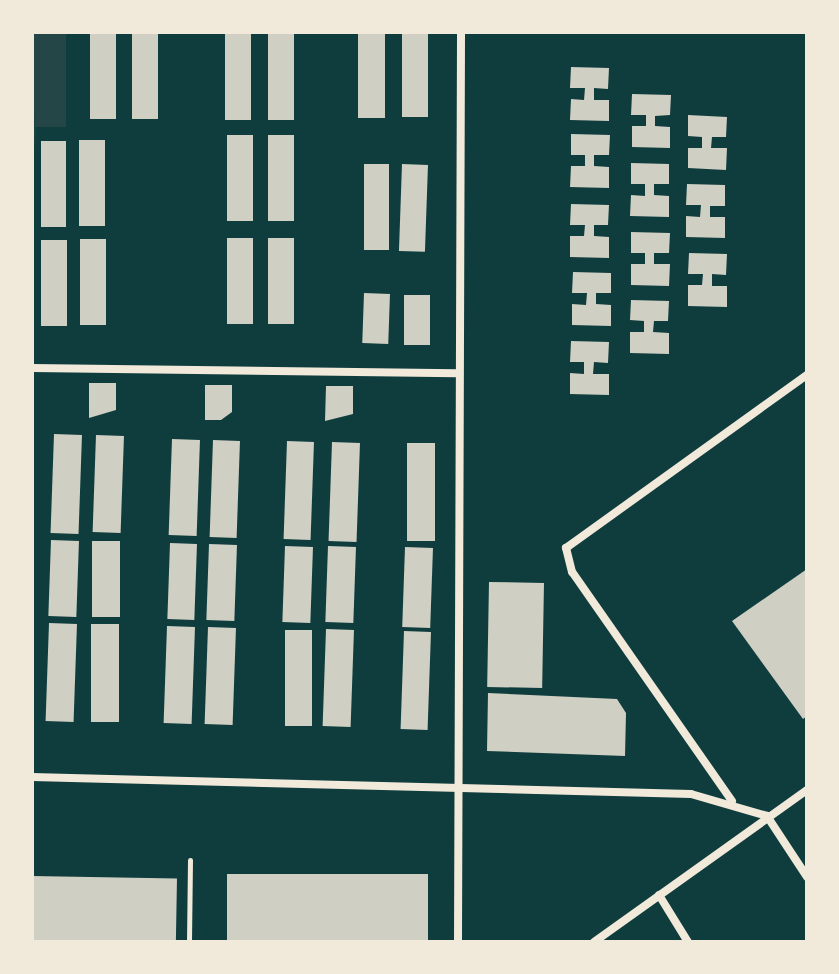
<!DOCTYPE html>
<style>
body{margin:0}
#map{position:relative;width:839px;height:974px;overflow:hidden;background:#0f3d3e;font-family:Overpass,sans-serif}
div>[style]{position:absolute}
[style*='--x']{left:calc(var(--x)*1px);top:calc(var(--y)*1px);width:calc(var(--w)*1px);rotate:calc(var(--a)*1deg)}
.green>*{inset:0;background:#244646}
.building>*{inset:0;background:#cfcfc3;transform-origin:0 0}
.service>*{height:5px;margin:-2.5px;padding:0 2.5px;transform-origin:2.5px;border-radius:2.5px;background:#f1e9da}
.minor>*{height:8px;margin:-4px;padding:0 4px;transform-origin:4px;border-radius:4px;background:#f1e9da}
span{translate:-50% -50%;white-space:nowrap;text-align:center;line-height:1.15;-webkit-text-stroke:8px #f1e9da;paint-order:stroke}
.frame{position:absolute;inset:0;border:34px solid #f1e9da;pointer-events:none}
</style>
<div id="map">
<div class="green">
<div style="clip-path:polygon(32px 32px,66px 32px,66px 127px,36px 127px,35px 152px)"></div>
</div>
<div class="building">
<div style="left:358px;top:32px;width:27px;height:86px"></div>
<div style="left:402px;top:32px;width:26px;height:85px"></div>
<div style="left:90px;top:33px;width:26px;height:86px"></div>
<div style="left:132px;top:33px;width:26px;height:86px"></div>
<div style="left:225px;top:34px;width:26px;height:86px"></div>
<div style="left:268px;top:34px;width:26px;height:86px"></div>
<div style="clip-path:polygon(571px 67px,609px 68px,608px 89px,594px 88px,594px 100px,609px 100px,609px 121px,570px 120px,571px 99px,584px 100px,585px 88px,570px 88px)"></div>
<div style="clip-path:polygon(632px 94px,671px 95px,670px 115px,655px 116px,655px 126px,670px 127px,670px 148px,632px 147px,632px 126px,646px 126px,646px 115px,631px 115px)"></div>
<div style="clip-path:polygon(688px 115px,727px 117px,726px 137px,712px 137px,711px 148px,727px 148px,726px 170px,688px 168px,688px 148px,702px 148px,702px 137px,688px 136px)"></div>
<div style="clip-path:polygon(571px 134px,610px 135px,609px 155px,594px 155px,594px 166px,609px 167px,609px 188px,570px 187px,571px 166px,585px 166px,585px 155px,571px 155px)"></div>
<div style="left:227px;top:135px;width:26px;height:86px"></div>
<div style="left:268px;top:135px;width:26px;height:86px"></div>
<div style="left:79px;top:140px;width:26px;height:86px"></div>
<div style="left:41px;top:141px;width:25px;height:86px"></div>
<div style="clip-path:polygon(631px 163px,669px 164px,669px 184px,654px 184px,654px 195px,669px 196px,669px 217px,630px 216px,631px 195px,645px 196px,645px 184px,631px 184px)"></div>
<div style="left:364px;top:164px;width:25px;height:86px"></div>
<div style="left:402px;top:164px;width:26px;height:87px;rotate:2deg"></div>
<div style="clip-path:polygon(687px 184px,725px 185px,725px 206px,710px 206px,710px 217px,725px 217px,725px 238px,686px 237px,686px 216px,700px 217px,701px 205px,686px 205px)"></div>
<div style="clip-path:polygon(571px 204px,609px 205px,608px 225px,594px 225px,594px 236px,609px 237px,609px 258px,570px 257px,570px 236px,584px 236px,585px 225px,570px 225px)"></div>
<div style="clip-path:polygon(631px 232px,670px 233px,669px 253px,654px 253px,654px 264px,670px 264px,669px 286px,631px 285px,631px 264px,645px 264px,645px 253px,631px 253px)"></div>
<div style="left:227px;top:238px;width:26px;height:86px"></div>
<div style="left:268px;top:238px;width:26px;height:86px"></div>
<div style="left:80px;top:239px;width:26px;height:86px"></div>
<div style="left:41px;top:240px;width:26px;height:86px"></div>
<div style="clip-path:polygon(689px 253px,727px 254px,726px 275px,712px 274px,712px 286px,727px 286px,727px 307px,688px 306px,688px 285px,702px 285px,703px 274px,688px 274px)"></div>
<div style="clip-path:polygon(573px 272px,611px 273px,611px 293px,596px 293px,596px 304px,611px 305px,611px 326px,572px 325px,572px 304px,586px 305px,587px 293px,572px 293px)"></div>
<div style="left:364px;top:293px;width:26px;height:50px;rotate:2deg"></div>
<div style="left:404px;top:295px;width:26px;height:50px"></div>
<div style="clip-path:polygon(631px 300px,669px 301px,668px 321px,654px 321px,653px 332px,669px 333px,669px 354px,630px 353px,630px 332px,644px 332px,644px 321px,630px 320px)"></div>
<div style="clip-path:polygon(571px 341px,609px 342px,608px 363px,594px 362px,593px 374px,609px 374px,609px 395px,570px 394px,570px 373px,584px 374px,584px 362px,570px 362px)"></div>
<div style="clip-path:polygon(89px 383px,116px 383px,116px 410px,89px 418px)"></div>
<div style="clip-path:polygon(205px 385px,232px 385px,232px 412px,221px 420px,205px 420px)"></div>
<div style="clip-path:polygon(326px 386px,353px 386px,353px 414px,325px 421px)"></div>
<div style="left:54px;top:434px;width:28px;height:99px;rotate:2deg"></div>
<div style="left:96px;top:435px;width:28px;height:97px;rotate:2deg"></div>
<div style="left:172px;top:439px;width:28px;height:96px;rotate:2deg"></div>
<div style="left:213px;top:440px;width:27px;height:97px;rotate:2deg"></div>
<div style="left:287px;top:441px;width:27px;height:98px;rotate:2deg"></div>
<div style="left:332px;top:442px;width:28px;height:99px;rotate:2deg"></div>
<div style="left:407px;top:443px;width:28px;height:98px"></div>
<div style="left:51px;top:540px;width:28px;height:76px;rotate:2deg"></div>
<div style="left:92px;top:541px;width:28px;height:76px"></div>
<div style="left:170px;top:543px;width:27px;height:76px;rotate:2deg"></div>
<div style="left:209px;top:544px;width:28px;height:76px;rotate:2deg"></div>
<div style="left:285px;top:546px;width:28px;height:76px;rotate:2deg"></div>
<div style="left:328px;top:546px;width:28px;height:76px;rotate:2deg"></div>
<div style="left:405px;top:547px;width:28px;height:80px;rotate:2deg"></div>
<div style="clip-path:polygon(807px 569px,807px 716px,803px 719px,732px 621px)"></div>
<div style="left:489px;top:582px;width:55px;height:105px;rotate:1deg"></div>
<div style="left:49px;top:623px;width:28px;height:98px;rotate:2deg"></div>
<div style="left:91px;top:624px;width:28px;height:98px"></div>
<div style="left:167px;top:626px;width:28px;height:97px;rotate:2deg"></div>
<div style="left:208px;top:627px;width:28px;height:97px;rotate:2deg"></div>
<div style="left:326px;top:629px;width:28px;height:97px;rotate:2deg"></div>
<div style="left:285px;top:630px;width:27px;height:96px"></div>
<div style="left:404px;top:631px;width:27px;height:98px;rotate:2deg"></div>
<div style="clip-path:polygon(488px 693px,617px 699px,626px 713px,625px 756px,487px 751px)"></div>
<div style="left:227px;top:874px;width:201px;height:68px"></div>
<div style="left:32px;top:876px;width:145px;height:66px;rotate:1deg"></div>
</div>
<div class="service">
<div style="--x:189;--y:942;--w:82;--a:-89.3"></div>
</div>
<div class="minor">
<div style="--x:32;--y:368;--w:425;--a:0.7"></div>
<div style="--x:32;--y:777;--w:659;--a:1.48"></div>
<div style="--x:691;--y:794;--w:79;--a:16.1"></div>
<div style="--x:767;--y:816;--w:73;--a:56.7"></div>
<div style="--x:732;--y:801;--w:279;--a:-124.9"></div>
<div style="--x:572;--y:572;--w:25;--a:-104"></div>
<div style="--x:566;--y:548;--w:297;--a:-35.7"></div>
<div style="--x:659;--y:895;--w:55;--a:58.3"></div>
<div style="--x:458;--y:942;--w:910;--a:-89.81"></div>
<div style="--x:594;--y:942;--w:262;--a:-35.5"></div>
</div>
<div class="frame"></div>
</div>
